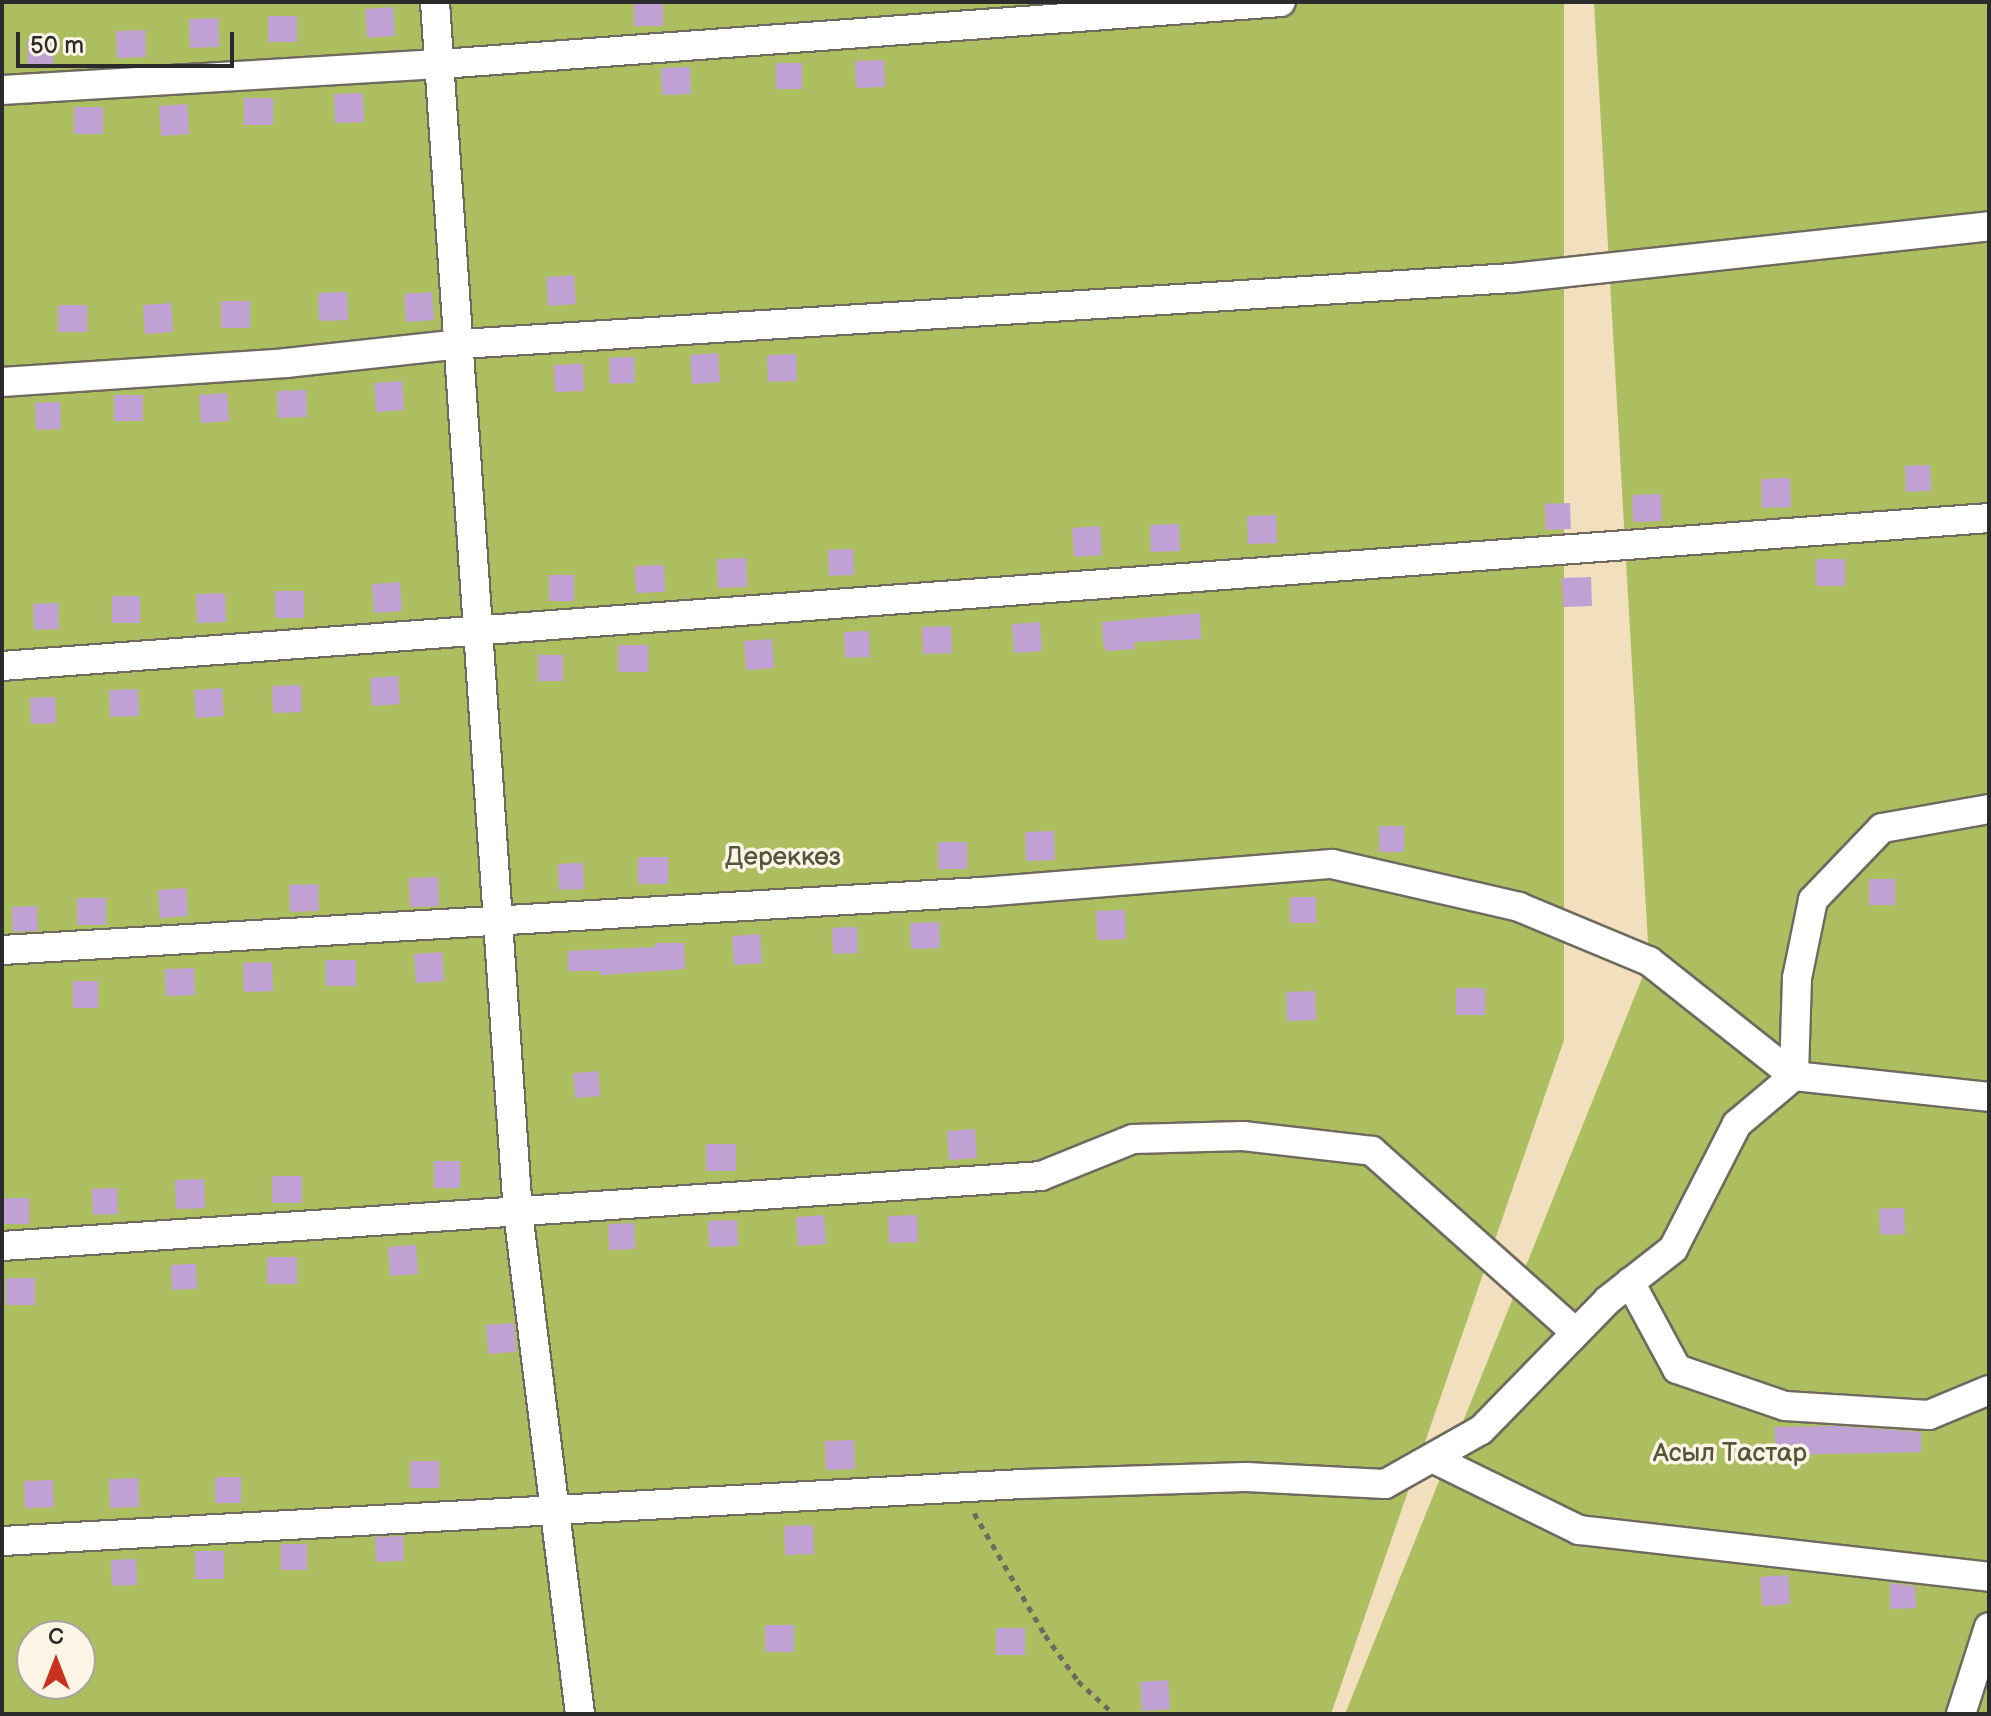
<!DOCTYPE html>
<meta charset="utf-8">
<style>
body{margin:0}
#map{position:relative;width:1991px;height:1716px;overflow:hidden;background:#f1dfbe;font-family:"Balsamiq Sans",sans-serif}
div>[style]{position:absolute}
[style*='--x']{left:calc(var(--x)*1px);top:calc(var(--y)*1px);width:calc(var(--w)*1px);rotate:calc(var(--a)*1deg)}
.green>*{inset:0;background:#adbe61}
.building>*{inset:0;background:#bfa1d4;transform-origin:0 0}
.path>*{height:5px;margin-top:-2.5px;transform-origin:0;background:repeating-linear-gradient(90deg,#706a5e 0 6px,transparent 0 12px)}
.roads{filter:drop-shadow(2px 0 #706a5e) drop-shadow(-2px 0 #706a5e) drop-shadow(0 2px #706a5e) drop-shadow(0 -2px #706a5e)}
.minor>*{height:28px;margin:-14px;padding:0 14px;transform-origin:14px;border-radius:14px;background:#fff}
span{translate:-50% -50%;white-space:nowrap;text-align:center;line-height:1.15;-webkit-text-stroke:7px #fcf5e5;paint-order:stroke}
.park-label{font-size:26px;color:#52573b}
.frame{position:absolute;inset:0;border:4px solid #2b2b2b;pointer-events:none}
.north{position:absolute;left:16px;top:1620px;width:80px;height:80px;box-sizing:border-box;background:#fcf5e5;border:2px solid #a8a49b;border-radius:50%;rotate:0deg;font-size:22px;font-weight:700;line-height:32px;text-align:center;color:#2b2b2b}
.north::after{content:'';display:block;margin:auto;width:28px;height:36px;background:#c8321e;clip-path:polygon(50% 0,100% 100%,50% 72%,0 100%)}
.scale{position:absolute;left:16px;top:32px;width:218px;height:36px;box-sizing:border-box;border:4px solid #2b2b2b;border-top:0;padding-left:10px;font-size:24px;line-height:28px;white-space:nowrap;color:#2b2b2b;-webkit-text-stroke:6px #fcf5e5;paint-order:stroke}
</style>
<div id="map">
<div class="green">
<div style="clip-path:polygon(evenodd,2px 2px,1564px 2px,1564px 1040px,1331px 1714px,2px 1714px,2px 2px,32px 1636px,80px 1636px,80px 1684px,32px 1684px,32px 1636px)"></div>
<div style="clip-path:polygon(1594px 2px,1989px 2px,1989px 1714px,1345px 1714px,1649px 961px)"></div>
</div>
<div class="building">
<div style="left:634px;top:2px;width:29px;height:24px"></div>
<div style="left:393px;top:7px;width:29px;height:28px;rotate:86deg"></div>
<div style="left:297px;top:16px;width:26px;height:29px;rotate:90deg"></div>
<div style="left:218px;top:18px;width:29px;height:29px;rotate:88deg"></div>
<div style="left:145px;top:30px;width:27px;height:29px;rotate:88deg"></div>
<div style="left:52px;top:39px;width:26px;height:25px;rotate:88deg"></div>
<div style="left:884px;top:60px;width:27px;height:29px;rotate:88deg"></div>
<div style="left:802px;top:63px;width:26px;height:26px;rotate:90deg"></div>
<div style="left:690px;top:67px;width:27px;height:29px;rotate:88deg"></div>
<div style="left:363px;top:93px;width:29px;height:29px;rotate:88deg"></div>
<div style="left:244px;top:98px;width:29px;height:27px"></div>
<div style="left:187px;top:104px;width:30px;height:28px;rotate:86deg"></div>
<div style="left:74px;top:107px;width:29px;height:27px"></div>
<div style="left:574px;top:275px;width:29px;height:28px;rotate:86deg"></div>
<div style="left:347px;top:292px;width:28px;height:29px;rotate:88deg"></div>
<div style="left:432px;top:292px;width:28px;height:28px;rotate:86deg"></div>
<div style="left:221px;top:301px;width:29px;height:27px"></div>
<div style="left:171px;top:303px;width:29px;height:28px;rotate:86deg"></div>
<div style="left:87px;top:305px;width:27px;height:29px;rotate:90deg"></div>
<div style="left:718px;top:353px;width:29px;height:28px;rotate:86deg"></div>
<div style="left:796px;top:354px;width:27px;height:29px;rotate:88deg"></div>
<div style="left:634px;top:357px;width:26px;height:25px;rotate:88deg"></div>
<div style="left:583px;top:364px;width:27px;height:29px;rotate:88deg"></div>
<div style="left:402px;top:381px;width:29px;height:28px;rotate:86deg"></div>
<div style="left:306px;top:390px;width:27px;height:29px;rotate:88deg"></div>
<div style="left:227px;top:393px;width:28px;height:28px;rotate:86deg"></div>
<div style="left:143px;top:395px;width:26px;height:29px;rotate:90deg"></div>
<div style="left:60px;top:402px;width:27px;height:25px;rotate:88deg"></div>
<div style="left:1930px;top:465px;width:26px;height:25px;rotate:88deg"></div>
<div style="left:1790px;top:478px;width:29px;height:29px;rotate:88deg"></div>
<div style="left:1661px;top:494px;width:27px;height:29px;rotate:88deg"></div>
<div style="left:1570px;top:503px;width:26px;height:25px;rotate:88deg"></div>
<div style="left:1276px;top:515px;width:28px;height:29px;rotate:88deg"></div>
<div style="left:1179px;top:524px;width:27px;height:29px;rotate:88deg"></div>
<div style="left:1100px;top:526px;width:29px;height:28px;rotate:86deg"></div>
<div style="left:853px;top:549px;width:26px;height:25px;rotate:88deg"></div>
<div style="left:746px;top:558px;width:29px;height:29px;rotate:88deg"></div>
<div style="left:1845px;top:559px;width:27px;height:29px;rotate:90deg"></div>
<div style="left:664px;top:565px;width:27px;height:29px;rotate:88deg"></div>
<div style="left:549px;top:575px;width:25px;height:26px"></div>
<div style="left:1591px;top:577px;width:29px;height:29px;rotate:88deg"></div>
<div style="left:400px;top:582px;width:29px;height:28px;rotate:86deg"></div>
<div style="left:304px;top:591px;width:27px;height:29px;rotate:90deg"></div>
<div style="left:225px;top:593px;width:29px;height:29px;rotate:88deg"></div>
<div style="left:112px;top:596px;width:28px;height:27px"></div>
<div style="left:58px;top:603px;width:26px;height:25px;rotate:88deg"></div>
<div style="clip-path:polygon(1200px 613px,1201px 639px,1134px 642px,1135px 649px,1106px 651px,1103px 643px,1102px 622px)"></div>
<div style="left:1040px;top:622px;width:29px;height:28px;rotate:86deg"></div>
<div style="left:951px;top:626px;width:27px;height:29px;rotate:88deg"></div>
<div style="left:869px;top:631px;width:26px;height:25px;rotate:88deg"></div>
<div style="left:772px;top:639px;width:29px;height:28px;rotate:86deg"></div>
<div style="left:648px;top:645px;width:27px;height:30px;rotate:90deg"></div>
<div style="left:538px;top:655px;width:25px;height:26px"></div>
<div style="left:398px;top:676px;width:28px;height:28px;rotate:86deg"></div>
<div style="left:301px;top:685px;width:27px;height:29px;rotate:88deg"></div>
<div style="left:222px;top:688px;width:28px;height:28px;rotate:86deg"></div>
<div style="left:138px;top:689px;width:27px;height:29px;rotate:88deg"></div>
<div style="left:55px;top:697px;width:26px;height:25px;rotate:88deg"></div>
<div style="left:1379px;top:826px;width:25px;height:26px"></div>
<div style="left:1054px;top:831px;width:29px;height:29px;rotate:88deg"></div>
<div style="left:938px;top:842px;width:29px;height:27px"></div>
<div style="left:668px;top:857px;width:27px;height:30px;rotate:90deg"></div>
<div style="left:583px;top:863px;width:26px;height:25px;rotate:88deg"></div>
<div style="left:438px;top:877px;width:29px;height:29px;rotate:88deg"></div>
<div style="left:1895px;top:879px;width:26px;height:26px;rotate:90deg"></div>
<div style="left:318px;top:884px;width:27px;height:29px;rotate:88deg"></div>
<div style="left:186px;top:888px;width:28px;height:28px;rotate:86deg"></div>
<div style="left:1316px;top:897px;width:26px;height:26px;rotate:90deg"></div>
<div style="left:106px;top:898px;width:27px;height:29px;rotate:90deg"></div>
<div style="left:37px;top:906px;width:25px;height:25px;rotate:88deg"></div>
<div style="left:1125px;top:910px;width:29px;height:29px;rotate:88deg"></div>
<div style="left:939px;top:922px;width:26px;height:29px;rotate:88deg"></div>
<div style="left:857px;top:927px;width:26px;height:25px;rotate:88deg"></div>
<div style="left:760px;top:934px;width:29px;height:28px;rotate:86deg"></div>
<div style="clip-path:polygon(655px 943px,684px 943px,685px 969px,600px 975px,600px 971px,568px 971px,568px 951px,655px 947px)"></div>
<div style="left:442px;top:952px;width:29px;height:28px;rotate:86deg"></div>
<div style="left:356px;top:960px;width:26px;height:30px;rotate:90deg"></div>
<div style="left:272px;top:962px;width:29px;height:29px;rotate:88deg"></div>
<div style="left:194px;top:968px;width:27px;height:29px;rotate:88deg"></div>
<div style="left:73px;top:981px;width:25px;height:27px"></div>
<div style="left:1456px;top:988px;width:29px;height:27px"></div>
<div style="left:1315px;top:991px;width:29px;height:29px;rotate:88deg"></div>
<div style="left:598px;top:1071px;width:25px;height:25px;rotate:85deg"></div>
<div style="left:975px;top:1129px;width:29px;height:28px;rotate:86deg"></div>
<div style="left:736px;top:1144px;width:27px;height:30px;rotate:90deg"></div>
<div style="left:460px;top:1161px;width:27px;height:26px;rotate:90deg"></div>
<div style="left:302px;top:1176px;width:27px;height:30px;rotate:90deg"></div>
<div style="left:204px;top:1179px;width:29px;height:29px;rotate:88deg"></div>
<div style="left:117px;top:1188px;width:26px;height:25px;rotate:88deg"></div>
<div style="left:29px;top:1198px;width:26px;height:25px;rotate:90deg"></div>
<div style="left:1904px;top:1208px;width:26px;height:25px;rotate:88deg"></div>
<div style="left:824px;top:1215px;width:29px;height:28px;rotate:86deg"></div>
<div style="left:917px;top:1215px;width:27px;height:29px;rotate:88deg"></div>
<div style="left:737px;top:1220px;width:26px;height:29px;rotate:88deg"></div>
<div style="left:634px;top:1223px;width:26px;height:26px;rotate:88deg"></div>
<div style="left:416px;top:1245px;width:29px;height:28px;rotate:86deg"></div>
<div style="left:267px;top:1257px;width:30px;height:27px"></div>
<div style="left:196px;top:1264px;width:25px;height:25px;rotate:88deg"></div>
<div style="left:35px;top:1278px;width:27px;height:29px;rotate:90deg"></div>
<div style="left:514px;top:1323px;width:29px;height:28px;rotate:86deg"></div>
<div style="clip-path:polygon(1836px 1426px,1921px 1432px,1921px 1452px,1776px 1455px,1774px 1427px)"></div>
<div style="left:854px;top:1440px;width:29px;height:29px;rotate:88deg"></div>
<div style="left:410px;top:1461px;width:29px;height:27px"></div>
<div style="left:241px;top:1477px;width:26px;height:26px;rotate:90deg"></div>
<div style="left:138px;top:1478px;width:29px;height:29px;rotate:88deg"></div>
<div style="left:53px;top:1480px;width:27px;height:29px;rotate:88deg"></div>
<div style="left:813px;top:1525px;width:29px;height:29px;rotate:88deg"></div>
<div style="left:403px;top:1536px;width:25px;height:28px;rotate:88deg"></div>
<div style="left:307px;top:1544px;width:26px;height:26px;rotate:90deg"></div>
<div style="left:195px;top:1551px;width:29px;height:28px"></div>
<div style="left:136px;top:1559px;width:26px;height:25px;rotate:88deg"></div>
<div style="left:1788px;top:1575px;width:29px;height:28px;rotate:86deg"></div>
<div style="clip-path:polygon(1890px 1583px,1915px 1586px,1916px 1608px,1890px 1609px)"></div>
<div style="left:765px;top:1625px;width:29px;height:27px"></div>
<div style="left:996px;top:1628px;width:29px;height:27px"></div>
<div style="left:1168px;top:1680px;width:29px;height:28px;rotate:86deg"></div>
</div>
<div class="path">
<div style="--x:974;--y:1513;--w:141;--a:59.8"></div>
<div style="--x:1045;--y:1635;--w:57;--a:54.3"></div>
<div style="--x:1078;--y:1681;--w:49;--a:42.5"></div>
</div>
<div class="roads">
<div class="minor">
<div style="--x:435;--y:2;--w:1213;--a:86.08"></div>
<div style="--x:518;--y:1212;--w:506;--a:82.96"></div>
<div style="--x:2;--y:90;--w:440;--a:-3.4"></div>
<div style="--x:441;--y:64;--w:842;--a:-4.22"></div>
<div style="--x:2;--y:382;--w:285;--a:-3.8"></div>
<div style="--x:286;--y:363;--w:176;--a:-6.2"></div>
<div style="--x:461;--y:344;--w:1054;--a:-3.59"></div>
<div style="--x:1513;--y:278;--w:479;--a:-6.2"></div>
<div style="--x:2;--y:666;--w:1993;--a:-4.26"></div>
<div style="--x:1989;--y:809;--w:109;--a:169.9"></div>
<div style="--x:1882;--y:828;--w:100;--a:133.8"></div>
<div style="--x:1813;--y:900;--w:80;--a:101.6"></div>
<div style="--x:1797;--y:978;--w:98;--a:91.8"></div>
<div style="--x:1794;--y:1076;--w:196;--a:6.1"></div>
<div style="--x:2;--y:950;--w:982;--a:-3.39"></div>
<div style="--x:982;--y:892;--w:351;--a:-4.6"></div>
<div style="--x:1332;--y:864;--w:192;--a:12.9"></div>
<div style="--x:1519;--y:907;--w:141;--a:22.6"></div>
<div style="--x:1649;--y:961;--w:185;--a:38.4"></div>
<div style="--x:1794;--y:1076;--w:75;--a:139.9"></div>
<div style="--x:1737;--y:1124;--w:140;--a:117.1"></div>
<div style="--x:1673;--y:1249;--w:83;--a:141.9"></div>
<div style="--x:1608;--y:1300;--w:182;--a:134.3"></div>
<div style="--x:1481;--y:1430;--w:110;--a:150.6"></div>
<div style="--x:1385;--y:1484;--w:139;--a:-177.1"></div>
<div style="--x:1246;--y:1477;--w:224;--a:178.2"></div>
<div style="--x:1022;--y:1484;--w:1022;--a:176.8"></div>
<div style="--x:2;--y:1246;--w:1041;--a:-3.85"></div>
<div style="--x:1041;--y:1176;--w:99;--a:-21.9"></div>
<div style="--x:1133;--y:1139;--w:110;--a:-1.6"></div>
<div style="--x:1243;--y:1136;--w:130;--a:6.6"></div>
<div style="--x:1372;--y:1151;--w:273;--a:41.7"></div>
<div style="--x:1630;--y:1282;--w:99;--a:61.6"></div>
<div style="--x:1677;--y:1369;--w:114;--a:18.9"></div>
<div style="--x:1785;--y:1406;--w:144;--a:3.6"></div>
<div style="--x:1929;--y:1415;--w:65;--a:-22.6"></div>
<div style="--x:1432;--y:1458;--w:164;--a:26.1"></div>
<div style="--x:1579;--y:1530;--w:413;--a:6.5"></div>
<div style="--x:1961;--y:1714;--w:91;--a:-72.2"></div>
</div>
</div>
<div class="park-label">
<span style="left:783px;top:858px">Дереккөз</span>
<span style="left:1730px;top:1454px">Асыл Тастар</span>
</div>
<div class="frame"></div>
<div class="north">С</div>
<div class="scale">50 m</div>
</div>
